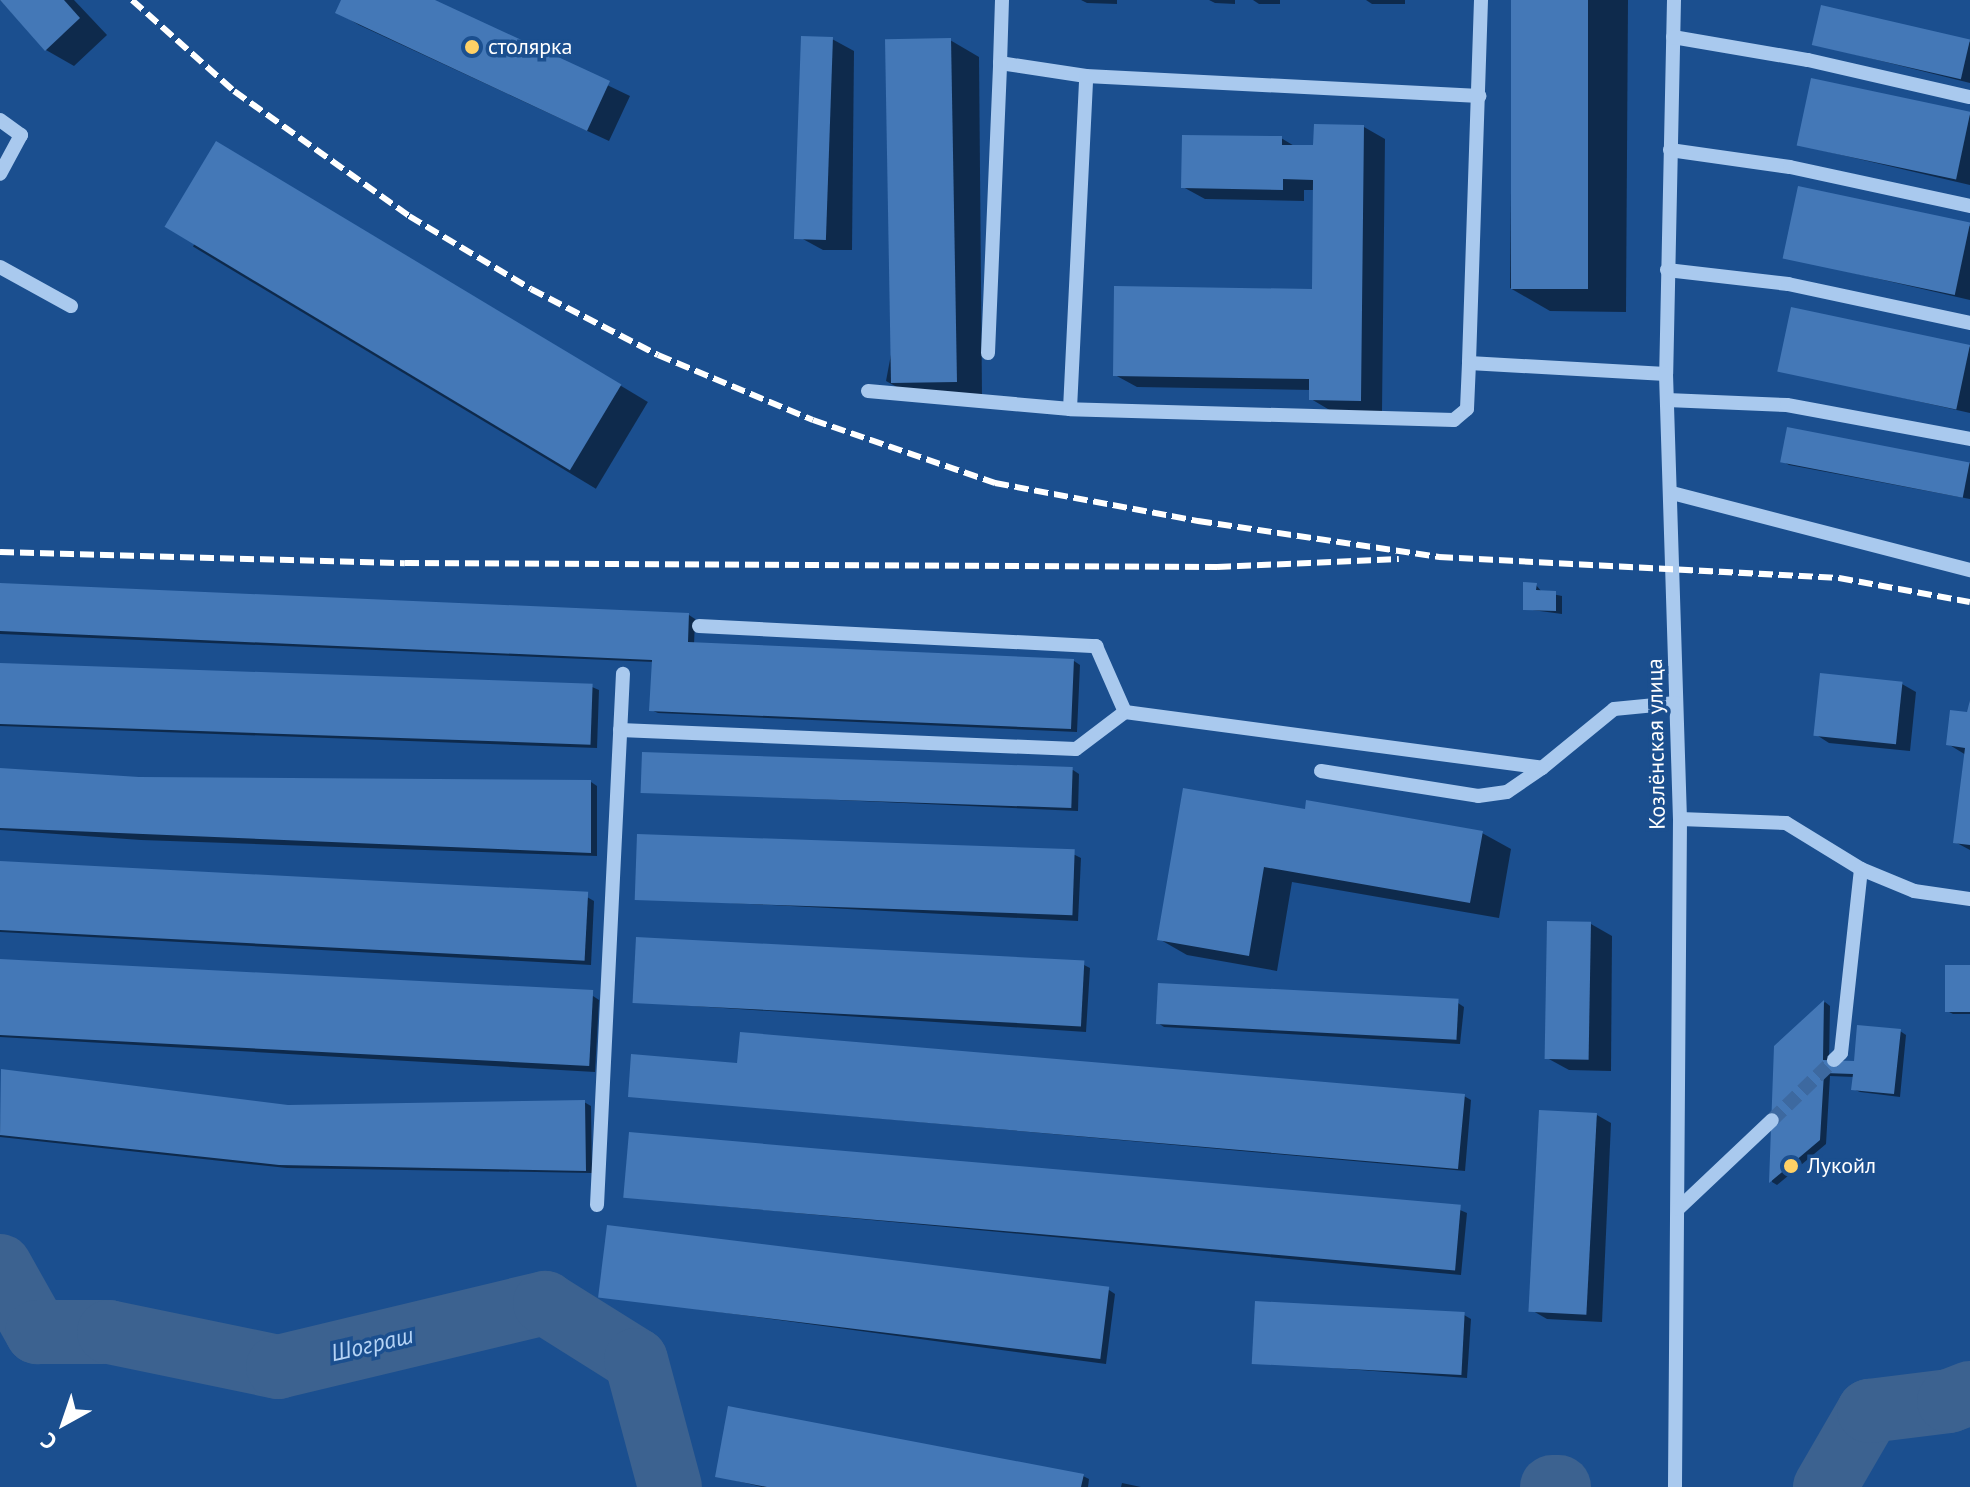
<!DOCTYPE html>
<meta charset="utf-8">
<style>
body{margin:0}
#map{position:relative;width:1970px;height:1487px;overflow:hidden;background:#1b4f8f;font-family:"PT Sans",sans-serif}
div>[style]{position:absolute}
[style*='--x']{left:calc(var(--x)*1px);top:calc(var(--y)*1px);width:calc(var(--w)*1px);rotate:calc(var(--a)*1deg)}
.shadow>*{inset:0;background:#0007;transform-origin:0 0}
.river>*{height:64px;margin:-32px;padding:0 32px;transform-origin:32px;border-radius:32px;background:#3c6290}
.building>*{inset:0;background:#4478b7;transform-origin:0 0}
.minor-tunnel>*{height:14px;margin-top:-7px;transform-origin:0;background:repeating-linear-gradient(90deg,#3d69a0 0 14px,transparent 0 21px)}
.minor>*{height:14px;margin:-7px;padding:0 7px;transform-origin:7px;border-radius:7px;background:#a9c9ee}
.rail>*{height:6px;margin-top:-3px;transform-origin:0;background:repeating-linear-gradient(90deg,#fff 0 14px,transparent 0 20px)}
.dots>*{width:22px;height:22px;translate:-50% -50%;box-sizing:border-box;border:4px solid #1b4f8f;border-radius:50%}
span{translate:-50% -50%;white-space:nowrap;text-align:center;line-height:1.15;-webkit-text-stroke:7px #1b4f8f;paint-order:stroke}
.poi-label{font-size:22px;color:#fff}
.left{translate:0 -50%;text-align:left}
.street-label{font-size:22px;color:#fff}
.water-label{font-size:24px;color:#b5d3f5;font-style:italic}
.north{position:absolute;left:24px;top:1383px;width:80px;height:80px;-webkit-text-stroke:6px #1b4f8f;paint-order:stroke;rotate:220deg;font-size:22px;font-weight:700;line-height:32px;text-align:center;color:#fff}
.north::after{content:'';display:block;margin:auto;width:28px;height:36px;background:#fff;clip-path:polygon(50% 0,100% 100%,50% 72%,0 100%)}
</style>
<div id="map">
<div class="shadow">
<div style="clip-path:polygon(0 0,74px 0,107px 35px,74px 66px,46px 50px)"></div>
<div style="clip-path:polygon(343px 0,430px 0,630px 96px,609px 141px,359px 25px,337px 12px)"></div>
<div style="clip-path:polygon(1081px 0,1117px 0,1117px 4px,1087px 3px)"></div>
<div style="clip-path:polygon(1209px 0,1235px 0,1235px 4px,1215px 3px)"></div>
<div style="clip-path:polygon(1253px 0,1280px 0,1280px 4px,1259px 4px)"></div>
<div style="clip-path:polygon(1366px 0,1405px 0,1405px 4px,1372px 4px)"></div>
<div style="clip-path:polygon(1513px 0,1628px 0,1626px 312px,1550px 311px,1510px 288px)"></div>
<div style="clip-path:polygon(832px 39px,854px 51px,852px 250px,823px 250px,801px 238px)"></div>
<div style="clip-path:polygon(950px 40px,979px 57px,982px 397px,915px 397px,886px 381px)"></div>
<div style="clip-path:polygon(1970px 42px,1970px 83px,1813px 44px)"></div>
<div style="clip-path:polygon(1970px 115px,1970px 185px,1799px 145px)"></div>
<div style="clip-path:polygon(1364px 127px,1385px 139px,1382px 413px,1333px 412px,1311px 399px,1311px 390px,1137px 387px,1115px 375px,1314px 291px,1315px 190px,1304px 190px,1304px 201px,1205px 199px,1183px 187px,1281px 138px,1296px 147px,1315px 147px)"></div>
<div style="left:245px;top:160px;width:470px;height:101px;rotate:31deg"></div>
<div style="clip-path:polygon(1970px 226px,1970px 300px,1784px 257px)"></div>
<div style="clip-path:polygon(1970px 347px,1970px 413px,1779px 370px)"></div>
<div style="clip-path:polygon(1782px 461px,1970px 463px,1970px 499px,1789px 465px)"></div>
<div style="clip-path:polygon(0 585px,689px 615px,695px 619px,694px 645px,1074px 661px,1080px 665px,1077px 732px,658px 713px,651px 710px,654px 662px,0 634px)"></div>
<div style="clip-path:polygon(1536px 585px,1542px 592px,1562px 596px,1562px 614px,1525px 609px)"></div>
<div style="clip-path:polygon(0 665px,592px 687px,599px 690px,597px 748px,0 726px)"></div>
<div style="clip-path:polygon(1902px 684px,1916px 692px,1910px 751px,1829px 743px,1815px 734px)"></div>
<div style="clip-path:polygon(1970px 700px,1970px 850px,1955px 842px,1966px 755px,1948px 744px,1968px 715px)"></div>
<div style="clip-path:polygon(0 770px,139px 779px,591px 782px,597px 786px,597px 856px,141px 840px,0 830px)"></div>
<div style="clip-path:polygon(1073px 770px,1079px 774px,1078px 811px,643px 791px)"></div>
<div style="clip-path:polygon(1306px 811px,1482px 833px,1511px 849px,1499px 918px,1292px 882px,1277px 971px,1187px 955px,1159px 939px)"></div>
<div style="clip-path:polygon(1075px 855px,1081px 858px,1078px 921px,636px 898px)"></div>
<div style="clip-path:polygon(0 863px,587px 897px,594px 901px,591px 965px,0 932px)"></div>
<div style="clip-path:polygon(1591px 924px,1612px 936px,1611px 1071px,1569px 1070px,1547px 1058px)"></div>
<div style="clip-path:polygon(0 961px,593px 996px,599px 1000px,595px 1072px,0 1037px)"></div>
<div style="clip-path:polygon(1084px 965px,1090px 968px,1086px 1032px,634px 1002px)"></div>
<div style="clip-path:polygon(1970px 967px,1970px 1014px,1953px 1014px,1947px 1011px)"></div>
<div style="clip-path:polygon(1160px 985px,1458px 1003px,1464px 1007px,1460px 1044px,1164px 1027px,1158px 1023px)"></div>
<div style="clip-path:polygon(1825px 1002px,1830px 1006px,1829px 1062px,1856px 1063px,1900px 1031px,1906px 1035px,1900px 1097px,1860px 1092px,1853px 1089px,1854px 1077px,1830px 1076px,1826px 1144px,1777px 1185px,1772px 1182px,1776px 1047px)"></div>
<div style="clip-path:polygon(3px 1071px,287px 1107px,584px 1102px,591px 1106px,592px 1173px,287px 1168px,0 1137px)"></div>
<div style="clip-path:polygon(630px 1096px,1464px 1096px,1471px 1100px,1465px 1171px)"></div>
<div style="clip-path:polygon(1597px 1115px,1611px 1123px,1602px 1322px,1547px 1319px,1533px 1311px)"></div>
<div style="clip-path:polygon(625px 1197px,1460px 1210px,1467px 1213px,1461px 1275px)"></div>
<div style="clip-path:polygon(1109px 1290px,1115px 1294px,1106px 1364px,600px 1296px)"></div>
<div style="clip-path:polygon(1464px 1315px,1471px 1319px,1467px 1378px,1254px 1362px)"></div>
<div style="clip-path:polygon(717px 1476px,1083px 1476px,1089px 1479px,1088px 1487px,762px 1487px)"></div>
<div style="clip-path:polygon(1122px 1483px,1141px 1487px,1121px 1487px)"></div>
</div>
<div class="river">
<div style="--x:0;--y:1266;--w:76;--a:60.7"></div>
<div style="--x:37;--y:1332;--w:72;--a:0"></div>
<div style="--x:109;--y:1332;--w:173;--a:11.7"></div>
<div style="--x:278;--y:1367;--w:275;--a:-13.5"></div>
<div style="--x:545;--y:1303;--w:107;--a:32.1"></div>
<div style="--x:636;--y:1360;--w:131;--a:75"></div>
<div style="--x:1552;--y:1487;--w:7;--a:0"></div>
<div style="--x:1825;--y:1487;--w:88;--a:-59.9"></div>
<div style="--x:1869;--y:1411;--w:81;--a:-7.1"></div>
<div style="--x:1949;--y:1401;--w:22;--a:-21"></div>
</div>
<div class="building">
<div style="clip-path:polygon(0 0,64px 0,80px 18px,45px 51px)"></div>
<div style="clip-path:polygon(341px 0,435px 0,610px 81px,587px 131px,335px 13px)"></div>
<div style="left:1511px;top:0;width:77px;height:289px"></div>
<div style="left:1821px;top:5px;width:153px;height:41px;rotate:13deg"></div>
<div style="left:801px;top:36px;width:32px;height:203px;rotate:2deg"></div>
<div style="left:951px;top:38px;width:344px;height:66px;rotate:89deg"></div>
<div style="left:1811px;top:78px;width:163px;height:69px;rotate:12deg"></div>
<div style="clip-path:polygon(1314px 124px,1364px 125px,1361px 401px,1309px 400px,1309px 379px,1113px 376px,1114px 286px,1312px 289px,1313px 180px,1283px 179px,1283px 190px,1181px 188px,1182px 135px,1282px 136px,1282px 145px,1313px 145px)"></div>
<div style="left:216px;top:141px;width:473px;height:100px;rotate:31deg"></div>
<div style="left:1798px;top:186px;width:176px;height:74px;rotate:12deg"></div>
<div style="left:1791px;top:307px;width:183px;height:66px;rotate:12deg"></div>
<div style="left:1787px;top:427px;width:186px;height:36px;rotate:11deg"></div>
<div style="clip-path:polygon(1523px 582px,1537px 583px,1536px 590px,1556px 591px,1556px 611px,1523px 610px)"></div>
<div style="clip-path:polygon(0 583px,689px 613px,688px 642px,1074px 659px,1071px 729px,649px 711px,652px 660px,0 631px)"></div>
<div style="left:0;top:663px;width:593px;height:61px;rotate:2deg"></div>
<div style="left:1820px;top:673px;width:83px;height:63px;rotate:6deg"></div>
<div style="clip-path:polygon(1970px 700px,1970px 845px,1953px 843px,1965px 748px,1946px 745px,1950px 710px,1967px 712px)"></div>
<div style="left:642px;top:752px;width:431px;height:41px;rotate:2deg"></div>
<div style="clip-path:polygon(0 768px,139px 777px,591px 780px,591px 853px,0 828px)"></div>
<div style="clip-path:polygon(1183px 788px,1305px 809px,1306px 800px,1483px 831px,1470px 903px,1264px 867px,1249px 956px,1157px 940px)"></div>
<div style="left:637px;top:834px;width:438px;height:66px;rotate:2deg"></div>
<div style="left:0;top:861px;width:589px;height:69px;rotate:3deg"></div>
<div style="left:1547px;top:921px;width:44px;height:138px;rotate:1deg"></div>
<div style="left:636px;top:937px;width:449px;height:66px;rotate:3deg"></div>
<div style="left:0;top:959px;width:594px;height:76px;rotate:3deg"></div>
<div style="left:1945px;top:965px;width:25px;height:47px"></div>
<div style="left:1158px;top:983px;width:301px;height:41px;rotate:3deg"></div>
<div style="clip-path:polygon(1824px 1000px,1823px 1060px,1854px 1061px,1857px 1025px,1901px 1029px,1894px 1094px,1851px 1090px,1853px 1074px,1824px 1073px,1820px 1140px,1769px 1183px,1774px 1046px)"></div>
<div style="clip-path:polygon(740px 1032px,1465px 1094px,1458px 1169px,628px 1097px,631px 1054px,737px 1063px)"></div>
<div style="clip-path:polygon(1px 1069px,288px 1105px,585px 1100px,586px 1171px,279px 1165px,0 1135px)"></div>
<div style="left:1539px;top:1110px;width:58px;height:202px;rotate:3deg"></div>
<div style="left:629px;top:1132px;width:835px;height:66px;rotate:5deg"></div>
<div style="left:607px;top:1225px;width:506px;height:73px;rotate:7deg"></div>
<div style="left:1255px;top:1301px;width:210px;height:63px;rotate:3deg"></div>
<div style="clip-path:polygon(728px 1406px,1084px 1474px,1081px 1487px,767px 1487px,715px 1477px)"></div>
</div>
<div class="minor-tunnel">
<div style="--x:1772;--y:1120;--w:86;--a:-44.1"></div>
</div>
<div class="minor">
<div style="--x:1002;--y:0;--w:63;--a:91.8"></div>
<div style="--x:1000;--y:63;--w:87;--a:8.6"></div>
<div style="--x:1481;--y:0;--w:363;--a:91.9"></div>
<div style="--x:1469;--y:363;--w:197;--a:3.2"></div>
<div style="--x:1674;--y:0;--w:374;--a:91.2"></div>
<div style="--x:1666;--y:374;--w:445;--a:88.2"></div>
<div style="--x:1680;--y:819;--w:668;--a:90.43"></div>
<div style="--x:1673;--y:37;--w:137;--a:9.7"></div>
<div style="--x:1808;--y:60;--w:166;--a:12.9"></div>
<div style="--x:0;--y:120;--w:26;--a:36"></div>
<div style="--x:21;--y:135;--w:44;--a:118.3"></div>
<div style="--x:1670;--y:150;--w:121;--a:8.1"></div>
<div style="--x:1790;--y:167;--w:184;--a:12.2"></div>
<div style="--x:0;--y:267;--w:81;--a:28.8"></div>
<div style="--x:1667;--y:270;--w:122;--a:6.6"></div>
<div style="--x:1788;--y:284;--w:186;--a:12.1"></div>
<div style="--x:988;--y:353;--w:290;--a:-87.6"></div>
<div style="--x:1469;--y:363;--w:46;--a:92.5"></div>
<div style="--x:1467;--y:409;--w:17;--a:140"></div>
<div style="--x:1454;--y:420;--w:384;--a:-178.4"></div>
<div style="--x:1070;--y:409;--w:333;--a:-87.2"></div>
<div style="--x:1086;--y:76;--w:394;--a:2.9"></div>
<div style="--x:868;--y:391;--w:203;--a:5.1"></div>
<div style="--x:1667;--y:400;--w:120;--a:2.4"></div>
<div style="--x:1787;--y:405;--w:186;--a:10.5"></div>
<div style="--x:1672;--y:493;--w:308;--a:14.5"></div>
<div style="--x:699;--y:626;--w:398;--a:2.9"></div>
<div style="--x:1096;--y:646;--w:72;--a:66.3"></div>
<div style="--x:620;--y:730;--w:456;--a:2.4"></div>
<div style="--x:1076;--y:749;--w:61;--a:-37.1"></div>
<div style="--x:1125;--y:712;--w:421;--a:7.6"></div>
<div style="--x:1542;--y:768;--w:93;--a:-39.3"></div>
<div style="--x:1614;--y:709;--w:62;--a:-5.5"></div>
<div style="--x:1321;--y:771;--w:159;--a:9"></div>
<div style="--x:1478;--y:796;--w:29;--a:-8"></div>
<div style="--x:1507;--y:792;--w:42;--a:-34.4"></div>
<div style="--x:1680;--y:819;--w:106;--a:2.2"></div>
<div style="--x:1786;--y:823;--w:88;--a:31.5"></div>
<div style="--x:1861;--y:869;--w:185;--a:96.2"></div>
<div style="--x:1841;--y:1053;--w:10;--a:135"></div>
<div style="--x:1861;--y:869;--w:57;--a:22.5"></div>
<div style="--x:1914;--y:891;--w:57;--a:8.1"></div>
<div style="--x:597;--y:1205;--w:532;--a:-87.2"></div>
<div style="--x:1678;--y:1209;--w:129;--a:-43.4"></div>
</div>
<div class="rail">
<div style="--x:132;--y:0;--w:137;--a:41.7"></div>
<div style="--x:234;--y:91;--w:215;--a:35.5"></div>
<div style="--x:409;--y:216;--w:142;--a:30.9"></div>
<div style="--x:531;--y:289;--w:143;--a:27.5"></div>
<div style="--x:658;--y:355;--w:168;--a:22.8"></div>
<div style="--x:813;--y:420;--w:193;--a:19.1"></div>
<div style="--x:995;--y:483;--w:207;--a:10.6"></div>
<div style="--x:1198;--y:521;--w:244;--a:8.5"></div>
<div style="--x:1439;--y:557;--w:401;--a:3"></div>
<div style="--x:1839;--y:578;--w:133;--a:10.4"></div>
<div style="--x:0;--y:552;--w:405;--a:1.6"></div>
<div style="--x:405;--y:563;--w:812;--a:0.28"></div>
<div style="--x:1217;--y:567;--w:182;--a:-2.5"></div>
</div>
<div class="dots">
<div style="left:472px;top:47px;background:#ffd166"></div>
<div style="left:1791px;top:1166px;background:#ffd166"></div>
</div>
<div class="poi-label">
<span class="left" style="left:488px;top:47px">столярка</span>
<span class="left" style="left:1807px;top:1166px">Лукойл</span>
</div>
<div class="street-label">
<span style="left:1656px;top:744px;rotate:-91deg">Козлёнская улица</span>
</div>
<div class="water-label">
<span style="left:372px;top:1344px;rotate:-13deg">Шограш</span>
</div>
<div class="north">С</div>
</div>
